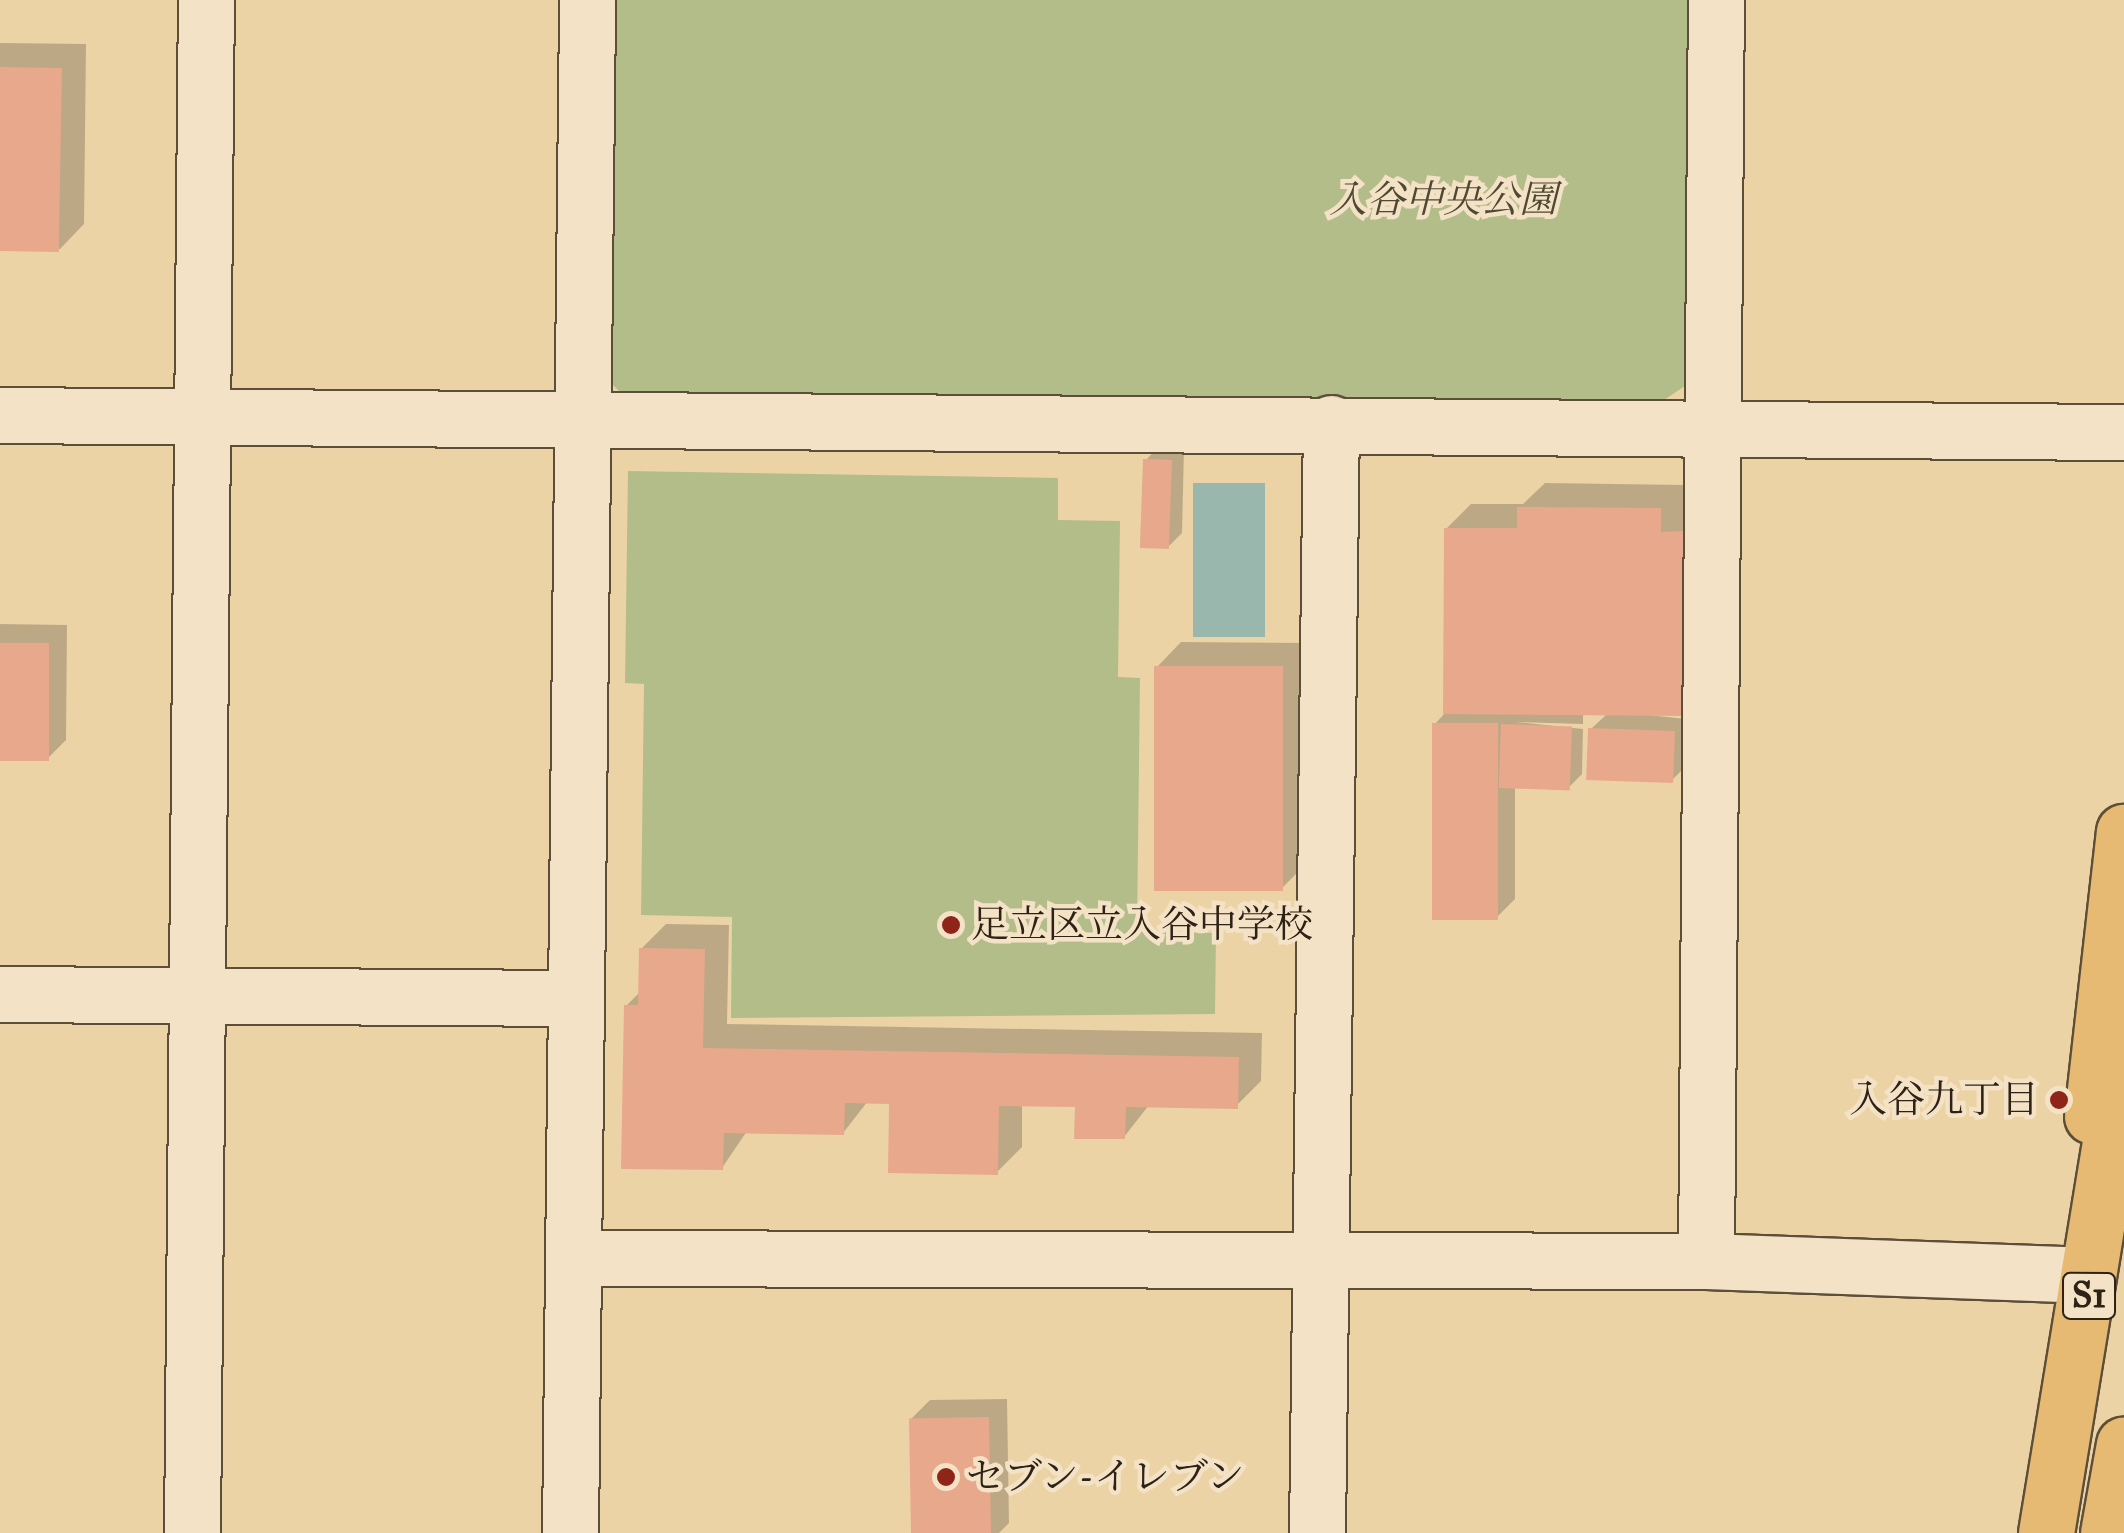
<!DOCTYPE html>
<meta charset="utf-8">
<style>
body{margin:0}
#map{position:relative;width:2124px;height:1533px;overflow:hidden;background:#ecd3a6;font-family:"IM FELL Great Primer","Noto Serif JP",serif}
div>[style]{position:absolute}
[style*='--x']{left:calc(var(--x)*1px);top:calc(var(--y)*1px);width:calc(var(--w)*1px);rotate:calc(var(--a)*1deg)}
.green>*{inset:0;background:#b3bd8a}
.water>*{inset:0;background:#9ab7ae;transform-origin:0 0}
.shadow>*{inset:0;background:#0003}
.building>*{inset:0;background:#e8a88c;transform-origin:0 0}
.roads{filter:drop-shadow(2px 0 #5d4e39) drop-shadow(-2px 0 #5d4e39) drop-shadow(0 2px #5d4e39) drop-shadow(0 -2px #5d4e39)}
.minor>*{height:55px;margin:-27.5px;padding:0 27.5px;transform-origin:27.5px;border-radius:27.5px;background:#f3e2c5}
.major>*{height:55px;margin:-27.5px;padding:0 27.5px;transform-origin:27.5px;border-radius:27.5px;background:#e6ba73}
.highway>*{height:55px;margin:-27.5px;padding:0 27.5px;transform-origin:27.5px;border-radius:27.5px;background:#e6ba73}
.dots>*{width:28px;height:28px;translate:-50% -50%;box-sizing:border-box;border:5px solid #f3e2c5;border-radius:50%}
span{translate:-50% -50%;white-space:nowrap;text-align:center;line-height:1.15;-webkit-text-stroke:9px #f3e2c5;paint-order:stroke}
.shield-label span{padding:2px 8px;background:#f3e2c5;border:2px solid;border-radius:8px;-webkit-text-stroke-width:0}
.shield-label{font-size:35px;color:#2d2215;font-weight:700}
.park-label{font-size:38px;color:#4e4932;font-style:italic}
.poi-label{font-size:38px;color:#2d2215}
.left{translate:0 -50%;text-align:left}
.right{translate:-100% -50%;text-align:right}
</style>
<div id="map">
<div class="green">
<div style="clip-path:polygon(608px 0,1698px 0,1691px 382px,1661px 402px,622px 394px,606px 378px)"></div>
<div style="clip-path:polygon(628px 471px,1058px 478px,1058px 520px,1120px 521px,1118px 677px,1140px 678px,1137px 931px,1216px 933px,1215px 1014px,731px 1018px,732px 917px,641px 915px,644px 684px,625px 683px)"></div>
</div>
<div class="water">
<div style="left:1193px;top:483px;width:72px;height:154px"></div>
</div>
<div class="shadow">
<div style="clip-path:polygon(0 43px,86px 44px,84px 224px,60px 249px,0 249px)"></div>
<div style="clip-path:polygon(1158px 447px,1184px 448px,1182px 533px,1169px 546px,1146px 460px)"></div>
<div style="clip-path:polygon(1545px 483px,1685px 485px,1707px 688px,1630px 713px,1686px 719px,1685px 767px,1672px 780px,1591px 729px,1608px 713px,1583px 712px,1583px 724px,1516px 722px,1583px 729px,1582px 774px,1570px 786px,1515px 786px,1515px 899px,1496px 918px,1435px 724px,1445px 713px,1446px 529px,1471px 504px,1523px 504px)"></div>
<div style="clip-path:polygon(0 624px,67px 625px,66px 740px,47px 759px,0 759px)"></div>
<div style="clip-path:polygon(1181px 642px,1307px 643px,1305px 865px,1280px 890px,1157px 667px)"></div>
<div style="clip-path:polygon(666px 924px,729px 925px,727px 1024px,1262px 1033px,1261px 1081px,1236px 1106px,1149px 1105px,1124px 1137px,1077px 1105px,1022px 1104px,1022px 1147px,997px 1172px,892px 1101px,868px 1101px,843px 1133px,747px 1131px,722px 1168px,626px 1006px,640px 992px,641px 949px)"></div>
<div style="clip-path:polygon(1007px 1399px,1009px 1523px,999px 1533px,914px 1533px,911px 1419px,930px 1400px)"></div>
</div>
<div class="building">
<div style="left:0;top:67px;width:62px;height:184px;rotate:1deg"></div>
<div style="left:1143px;top:459px;width:29px;height:89px;rotate:2deg"></div>
<div style="clip-path:polygon(1517px 507px,1661px 508px,1661px 532px,1684px 531px,1683px 716px,1443px 714px,1444px 528px,1517px 528px)"></div>
<div style="left:0;top:643px;width:49px;height:118px"></div>
<div style="left:1154px;top:666px;width:129px;height:225px"></div>
<div style="left:1432px;top:723px;width:66px;height:197px"></div>
<div style="left:1501px;top:724px;width:71px;height:64px;rotate:2deg"></div>
<div style="left:1588px;top:728px;width:87px;height:52px;rotate:2deg"></div>
<div style="clip-path:polygon(639px 948px,705px 949px,703px 1048px,1239px 1057px,1238px 1109px,1126px 1107px,1125px 1139px,1074px 1139px,1075px 1107px,999px 1106px,998px 1175px,888px 1173px,889px 1104px,845px 1103px,844px 1135px,724px 1133px,723px 1170px,621px 1169px,624px 1005px,638px 1005px)"></div>
<div style="left:989px;top:1417px;width:116px;height:80px;rotate:89deg"></div>
</div>
<div class="roads">
<div class="minor">
<div style="--x:0;--y:415;--w:2124;--a:0.46"></div>
<div style="--x:0;--y:994;--w:575;--a:0.4"></div>
<div style="--x:574;--y:1258;--w:1132;--a:0.15"></div>
<div style="--x:1706;--y:1261;--w:363;--a:2.1"></div>
<div style="--x:1706;--y:1261;--w:1261;--a:-89.55"></div>
<div style="--x:192;--y:1533;--w:1533;--a:-89.48"></div>
<div style="--x:570;--y:1533;--w:1533;--a:-89.36"></div>
<div style="--x:1317;--y:1533;--w:1110;--a:-89.28"></div>
</div>
<div class="major">
<div style="--x:2092;--y:1116;--w:286;--a:-83.6"></div>
</div>
<div class="highway">
<div style="--x:2046;--y:1533;--w:480;--a:-80.7"></div>
<div style="--x:2108;--y:1533;--w:90;--a:-79.8"></div>
</div>
</div>
<div class="dots">
<div style="left:951px;top:925px;background:#8f2418"></div>
<div style="left:2059px;top:1100px;background:#8f2418"></div>
<div style="left:946px;top:1477px;background:#8f2418"></div>
</div>
<div class="shield-label">
<span style="left:2089px;top:1296px">S1</span>
</div>
<div class="park-label">
<span style="left:1443px;top:200px">入谷中央公園</span>
</div>
<div class="poi-label">
<span class="left" style="left:971px;top:925px">足立区立入谷中学校</span>
<span class="right" style="left:2039px;top:1100px">入谷九丁目</span>
<span class="left" style="left:966px;top:1477px">セブン-イレブン</span>
</div>
</div>
